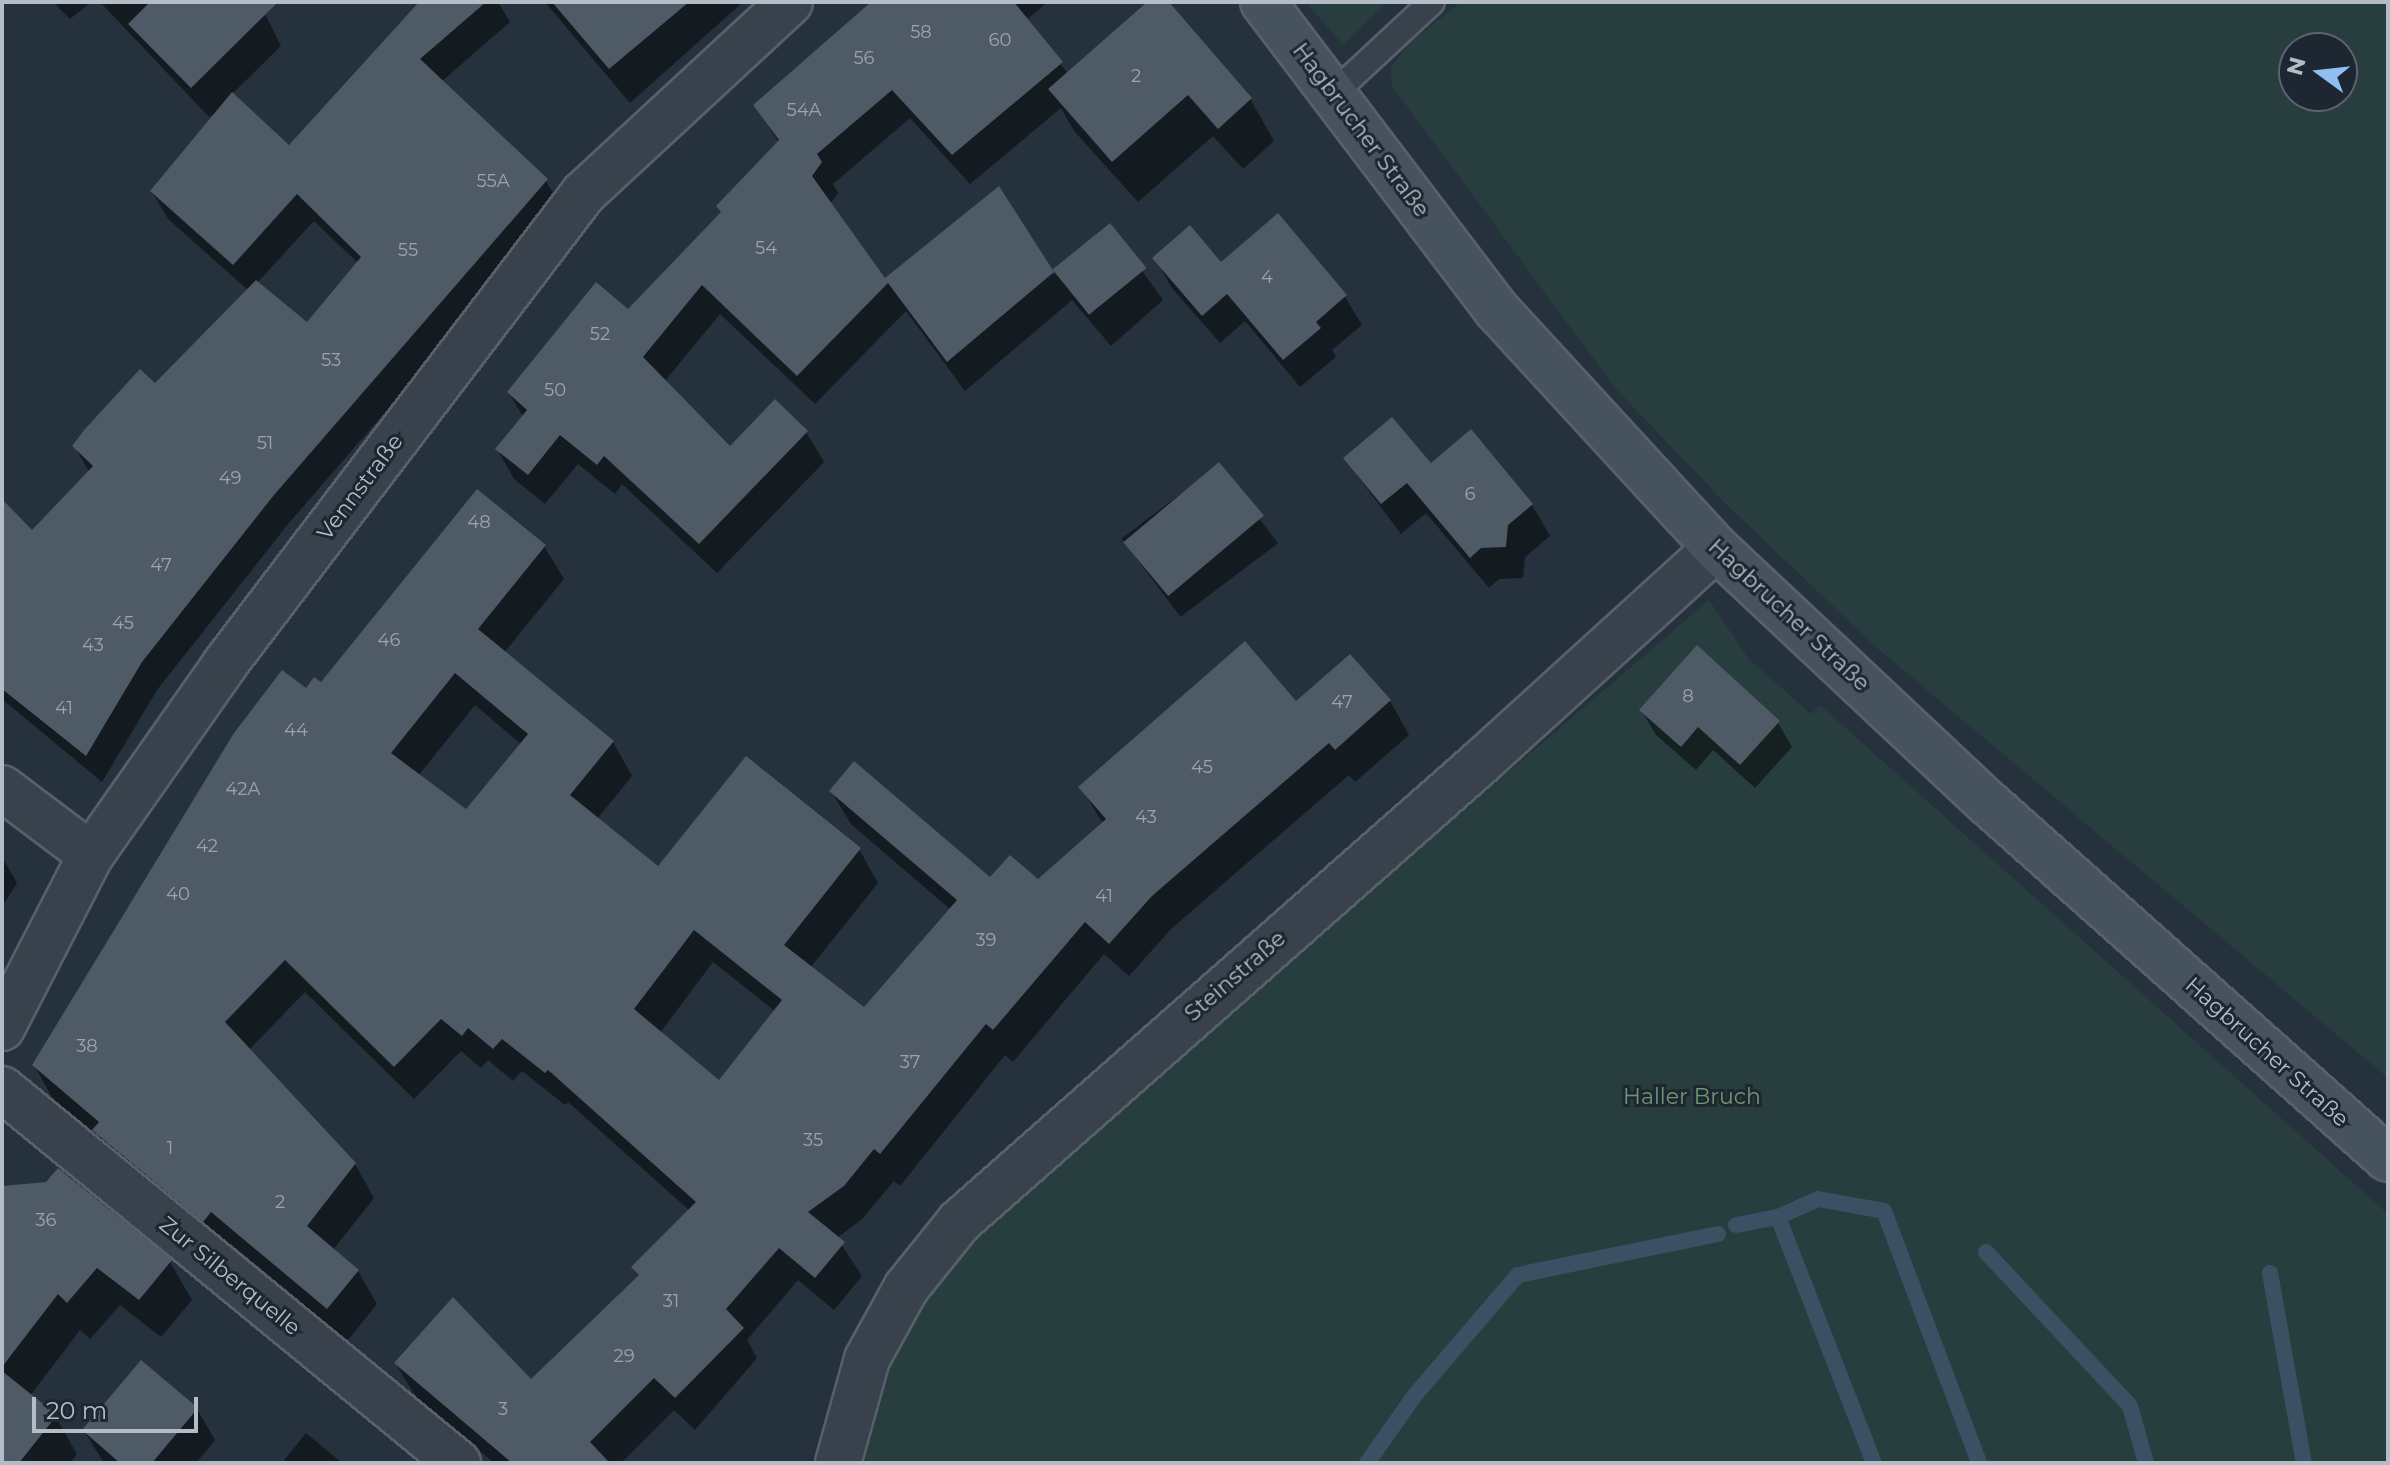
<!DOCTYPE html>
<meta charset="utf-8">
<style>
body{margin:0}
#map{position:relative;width:2390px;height:1465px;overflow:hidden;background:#25313c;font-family:Montserrat,sans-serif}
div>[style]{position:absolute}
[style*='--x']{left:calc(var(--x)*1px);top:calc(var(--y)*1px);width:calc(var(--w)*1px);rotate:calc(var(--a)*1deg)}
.green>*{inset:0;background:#283e3e}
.shadow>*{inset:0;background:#0007;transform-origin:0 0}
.stream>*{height:16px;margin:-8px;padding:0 8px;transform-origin:8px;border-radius:8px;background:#3c5064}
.building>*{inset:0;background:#4e5a66;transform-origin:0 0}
.roads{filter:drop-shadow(2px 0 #57606a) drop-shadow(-2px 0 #57606a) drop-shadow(0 2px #57606a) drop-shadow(0 -2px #57606a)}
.lane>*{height:24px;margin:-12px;padding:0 12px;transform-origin:12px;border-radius:12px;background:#39424c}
.street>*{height:44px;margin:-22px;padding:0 22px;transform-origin:22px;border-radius:22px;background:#39424c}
.secondary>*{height:44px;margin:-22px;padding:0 22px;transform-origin:22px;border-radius:22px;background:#47525f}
span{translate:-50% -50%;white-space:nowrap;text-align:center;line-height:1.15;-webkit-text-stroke:6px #1e2731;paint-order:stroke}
.number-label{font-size:18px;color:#9aa4af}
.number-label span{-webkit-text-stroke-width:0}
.street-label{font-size:22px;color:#b4bdc7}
.park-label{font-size:22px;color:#6d9772}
.frame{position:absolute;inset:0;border:4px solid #b4bdc7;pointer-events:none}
.north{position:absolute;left:2278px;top:32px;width:80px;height:80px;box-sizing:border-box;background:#1e2731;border:2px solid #5a636d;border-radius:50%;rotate:285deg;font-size:22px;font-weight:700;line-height:32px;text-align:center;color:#b4bdc7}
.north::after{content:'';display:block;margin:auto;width:28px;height:36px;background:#8fbff1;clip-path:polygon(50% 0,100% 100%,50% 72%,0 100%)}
.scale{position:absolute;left:32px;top:1397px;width:166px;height:36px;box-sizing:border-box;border:4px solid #b4bdc7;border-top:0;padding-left:10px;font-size:24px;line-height:28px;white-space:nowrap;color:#b4bdc7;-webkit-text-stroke:6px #1e2731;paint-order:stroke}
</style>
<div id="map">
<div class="green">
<div style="clip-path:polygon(1306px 2px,1387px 2px,1343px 45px)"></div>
<div style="clip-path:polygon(evenodd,1461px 2px,2388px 2px,2388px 1078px,1877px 648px,1726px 504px,1616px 389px,1392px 86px,1391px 67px,1409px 43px,1461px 2px,2294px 48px,2342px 48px,2342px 96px,2294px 96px,2294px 48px)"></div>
<div style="clip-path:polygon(1709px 600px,1748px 658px,1811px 714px,1820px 705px,2388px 1214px,2388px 1463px,846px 1463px,914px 1282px)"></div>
</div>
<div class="shadow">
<div style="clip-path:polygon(53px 2px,91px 2px,70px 19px)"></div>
<div style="clip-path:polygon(evenodd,100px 2px,259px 2px,281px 46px,232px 94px,289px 148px,420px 2px,498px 2px,510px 22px,441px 82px,546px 181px,562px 208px,289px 523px,157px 690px,102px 782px,2px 699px,2px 511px,32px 533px,90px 473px,74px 446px,155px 386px,249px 291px,168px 219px,152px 192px,217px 113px,209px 117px,100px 2px,314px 221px,358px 263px,307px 325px,257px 283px,314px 221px)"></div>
<div style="clip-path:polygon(545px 2px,743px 2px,630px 103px)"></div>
<div style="clip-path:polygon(875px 2px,1048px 2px,1026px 20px,1068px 74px,1150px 2px,1166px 2px,1250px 99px,1274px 141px,1243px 169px,1213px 136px,1138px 202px,1074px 131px,1061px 108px,970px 184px,910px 118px,833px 184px,838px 193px,830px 204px,885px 281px,998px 189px,1053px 275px,1110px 226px,1163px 300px,1111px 346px,1072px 300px,965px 391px,906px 311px,815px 404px,720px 314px,665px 381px,730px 449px,806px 432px,824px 462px,717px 573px,622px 484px,615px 494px,578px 464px,545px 504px,514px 479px,497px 449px,524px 418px,509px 393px,628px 311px,722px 213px,779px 143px,756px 105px)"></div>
<div style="clip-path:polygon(1278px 216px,1345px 297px,1362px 325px,1332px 350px,1336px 357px,1300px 387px,1245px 321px,1220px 343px,1171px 287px,1155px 258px,1220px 264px)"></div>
<div style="clip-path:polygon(1471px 432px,1532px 505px,1550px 536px,1525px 557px,1523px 578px,1499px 579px,1489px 588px,1426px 513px,1401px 534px,1345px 459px,1431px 466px)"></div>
<div style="left:1219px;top:465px;width:98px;height:122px;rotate:53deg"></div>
<div style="clip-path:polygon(evenodd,544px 546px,564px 579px,504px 653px,613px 742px,632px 776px,597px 819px,658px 869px,859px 849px,878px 883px,810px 968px,864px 1010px,951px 910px,851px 824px,831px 791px,990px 880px,1038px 881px,1103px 824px,1081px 787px,1296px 704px,1350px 656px,1390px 701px,1409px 735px,1355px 782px,1349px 775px,1171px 929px,1129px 976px,1104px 954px,1013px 1062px,1005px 1055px,900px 1186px,894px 1181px,862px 1219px,837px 1238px,862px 1276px,834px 1310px,798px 1280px,747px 1340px,757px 1358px,695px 1430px,674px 1410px,621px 1463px,494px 1463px,416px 1397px,396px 1364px,531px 1382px,640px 1278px,634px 1267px,690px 1211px,568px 1102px,565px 1105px,522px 1071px,513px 1081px,488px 1060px,481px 1068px,461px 1051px,414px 1099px,305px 992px,248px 1051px,355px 1164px,374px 1198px,333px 1250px,358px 1271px,377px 1304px,347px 1341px,231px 1244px,223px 1254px,114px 1164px,96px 1134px,53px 1099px,34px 1065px,306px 691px,544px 546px,475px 705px,522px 745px,466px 812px,418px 776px,475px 705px,544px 546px,713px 962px,776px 1012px,719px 1083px,660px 1033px,713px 962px)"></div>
<div style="clip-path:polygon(1641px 710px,1778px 723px,1792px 747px,1755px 788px,1713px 750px,1696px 770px,1656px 735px)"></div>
<div style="clip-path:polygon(2px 857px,17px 883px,2px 907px)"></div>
<div style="clip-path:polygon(2px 1194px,170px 1262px,192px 1300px,161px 1337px,120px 1305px,90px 1339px,80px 1330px,30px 1396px,55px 1416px,77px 1454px,70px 1463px,2px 1463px)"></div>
<div style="clip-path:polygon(197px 1409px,215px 1440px,196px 1463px,104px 1463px,84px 1431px)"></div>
<div style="clip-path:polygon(306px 1433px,342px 1463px,282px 1463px)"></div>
</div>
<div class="stream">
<div style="--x:1778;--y:1217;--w:44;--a:-24.2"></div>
<div style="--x:1818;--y:1199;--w:67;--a:10.3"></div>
<div style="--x:1884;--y:1211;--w:269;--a:69.3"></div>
<div style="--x:1736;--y:1225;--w:43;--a:-10.8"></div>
<div style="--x:1778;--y:1217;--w:264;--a:68.7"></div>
<div style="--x:1986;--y:1252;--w:211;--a:46.9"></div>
<div style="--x:2130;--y:1406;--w:59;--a:74.3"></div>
<div style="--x:2270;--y:1273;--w:193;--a:79.9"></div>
<div style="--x:1367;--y:1463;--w:83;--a:-54.8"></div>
<div style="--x:1415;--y:1395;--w:158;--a:-49.4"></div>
<div style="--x:1518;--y:1275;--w:204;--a:-11.6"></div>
</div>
<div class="building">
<div style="clip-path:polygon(150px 2px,278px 2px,191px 88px,128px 24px)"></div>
<div style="clip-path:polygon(419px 2px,486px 2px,420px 59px,548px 179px,274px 495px,142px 662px,86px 756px,2px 689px,2px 499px,32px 530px,93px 466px,72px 446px,85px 429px,140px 369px,155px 383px,256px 280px,307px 322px,361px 257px,297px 194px,233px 265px,150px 191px,232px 92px,289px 145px)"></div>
<div style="clip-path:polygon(552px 2px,689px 2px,609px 69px)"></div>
<div style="clip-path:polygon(871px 2px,1014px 2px,1063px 62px,952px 155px,892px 90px,817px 154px,822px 162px,812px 176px,885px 278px,999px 186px,1054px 272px,947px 362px,888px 283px,797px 376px,702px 285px,643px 357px,730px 446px,775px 399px,808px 431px,699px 544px,604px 456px,597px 465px,560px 435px,528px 475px,495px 449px,527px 410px,507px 392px,596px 282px,628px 309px,721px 212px,716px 206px,779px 140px,753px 105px)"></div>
<div style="clip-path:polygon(1147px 2px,1169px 2px,1252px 98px,1218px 129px,1188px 95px,1112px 162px,1048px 89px)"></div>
<div style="clip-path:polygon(1278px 213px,1347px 295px,1316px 322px,1321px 328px,1283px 360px,1227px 294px,1202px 316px,1152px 258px,1190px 225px,1221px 262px)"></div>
<div style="left:1110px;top:223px;width:58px;height:74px;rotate:51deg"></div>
<div style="clip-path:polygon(1392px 417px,1431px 463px,1471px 429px,1533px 504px,1508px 525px,1506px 547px,1481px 548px,1470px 558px,1407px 483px,1381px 504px,1343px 458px)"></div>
<div style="left:1219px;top:462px;width:70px;height:125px;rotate:50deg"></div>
<div style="clip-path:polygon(evenodd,477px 489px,546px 545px,478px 629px,614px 741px,570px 795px,658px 866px,746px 756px,861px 848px,784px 945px,864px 1007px,957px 900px,829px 791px,854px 761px,990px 877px,1010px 855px,1038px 879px,1106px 819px,1078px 787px,1245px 641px,1296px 701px,1350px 654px,1391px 700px,1335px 750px,1329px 743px,1152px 896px,1109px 944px,1085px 922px,993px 1030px,986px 1024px,880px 1154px,874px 1149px,844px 1186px,808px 1212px,845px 1242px,815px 1278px,779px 1248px,726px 1309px,744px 1328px,675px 1398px,654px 1378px,590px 1442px,610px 1463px,512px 1463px,394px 1363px,453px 1297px,531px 1379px,639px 1275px,631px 1267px,696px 1202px,548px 1070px,545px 1073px,502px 1039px,493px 1049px,468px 1028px,462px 1036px,441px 1019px,394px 1067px,285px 960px,225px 1022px,356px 1163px,307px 1226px,359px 1270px,327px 1309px,211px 1212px,203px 1222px,92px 1130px,99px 1122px,32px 1065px,234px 733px,282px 670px,306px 688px,314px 677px,321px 682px,477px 489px,455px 673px,528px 734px,466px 809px,391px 753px,455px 673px,477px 489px,694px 930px,782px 1000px,719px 1080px,634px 1009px,694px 930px)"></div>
<div style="clip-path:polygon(1697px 645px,1780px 721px,1740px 765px,1698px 727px,1681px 747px,1639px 710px)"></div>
<div style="clip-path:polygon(58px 1168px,172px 1260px,139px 1300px,97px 1268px,67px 1303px,58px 1294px,2px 1367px,2px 1186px,46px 1182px)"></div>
<div style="clip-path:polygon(141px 1360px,198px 1408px,152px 1463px,120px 1463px,82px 1430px)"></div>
<div style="clip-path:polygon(2px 1371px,57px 1415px,19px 1463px,2px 1463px)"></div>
</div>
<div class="roads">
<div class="lane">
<div style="--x:1333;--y:94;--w:135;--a:-42.9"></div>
</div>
<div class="street">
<div style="--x:2;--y:788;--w:111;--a:37"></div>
<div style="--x:2;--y:1028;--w:195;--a:-62.8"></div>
<div style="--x:91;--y:855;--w:233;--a:-54.9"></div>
<div style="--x:225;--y:664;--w:591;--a:-52.7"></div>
<div style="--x:583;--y:194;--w:282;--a:-42.8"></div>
<div style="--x:2;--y:1089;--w:590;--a:39.36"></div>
<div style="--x:838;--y:1463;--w:108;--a:-74.4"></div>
<div style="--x:867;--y:1359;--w:81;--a:-61.2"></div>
<div style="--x:906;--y:1288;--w:85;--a:-51.2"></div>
<div style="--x:959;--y:1222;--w:694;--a:-41.38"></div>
<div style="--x:1480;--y:763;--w:319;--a:-42.3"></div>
</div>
<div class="secondary">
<div style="--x:1263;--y:2;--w:385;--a:52.8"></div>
<div style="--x:1496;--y:309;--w:325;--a:47.4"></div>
<div style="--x:1716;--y:548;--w:374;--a:43.2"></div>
<div style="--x:1989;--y:804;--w:534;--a:41.66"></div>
</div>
</div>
<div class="number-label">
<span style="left:921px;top:32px">58</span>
<span style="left:1000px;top:40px">60</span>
<span style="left:864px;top:58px">56</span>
<span style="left:1136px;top:76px">2</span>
<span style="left:804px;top:110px">54A</span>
<span style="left:493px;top:181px">55A</span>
<span style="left:766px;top:248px">54</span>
<span style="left:408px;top:250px">55</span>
<span style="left:1267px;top:277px">4</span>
<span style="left:600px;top:334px">52</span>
<span style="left:331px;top:360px">53</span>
<span style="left:555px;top:390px">50</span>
<span style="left:265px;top:443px">51</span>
<span style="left:230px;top:478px">49</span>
<span style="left:1470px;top:494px">6</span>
<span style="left:479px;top:522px">48</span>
<span style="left:161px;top:565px">47</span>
<span style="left:123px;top:623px">45</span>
<span style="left:389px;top:640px">46</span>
<span style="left:93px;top:645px">43</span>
<span style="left:1688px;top:696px">8</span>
<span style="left:1342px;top:702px">47</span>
<span style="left:64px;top:708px">41</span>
<span style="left:296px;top:730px">44</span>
<span style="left:1202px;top:767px">45</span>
<span style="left:243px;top:789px">42A</span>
<span style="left:1146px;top:817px">43</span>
<span style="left:207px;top:846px">42</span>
<span style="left:178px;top:894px">40</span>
<span style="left:1104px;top:896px">41</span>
<span style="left:986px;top:940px">39</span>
<span style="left:87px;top:1046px">38</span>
<span style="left:910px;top:1062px">37</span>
<span style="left:813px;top:1140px">35</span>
<span style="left:170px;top:1148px">1</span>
<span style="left:280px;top:1202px">2</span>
<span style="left:46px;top:1220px">36</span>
<span style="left:671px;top:1301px">31</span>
<span style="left:624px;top:1356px">29</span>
<span style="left:503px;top:1409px">3</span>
</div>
<div class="street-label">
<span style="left:1361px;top:130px;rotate:53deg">Hagbrucher Straße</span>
<span style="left:360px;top:487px;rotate:-53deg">Vennstraße</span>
<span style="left:1789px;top:615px;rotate:43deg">Hagbrucher Straße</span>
<span style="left:1235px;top:976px;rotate:-41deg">Steinstraße</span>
<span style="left:2267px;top:1052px;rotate:42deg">Hagbrucher Straße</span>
<span style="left:230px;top:1276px;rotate:39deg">Zur Silberquelle</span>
</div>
<div class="park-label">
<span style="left:1692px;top:1097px">Haller Bruch</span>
</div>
<div class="frame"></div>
<div class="north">N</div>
<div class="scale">20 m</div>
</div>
